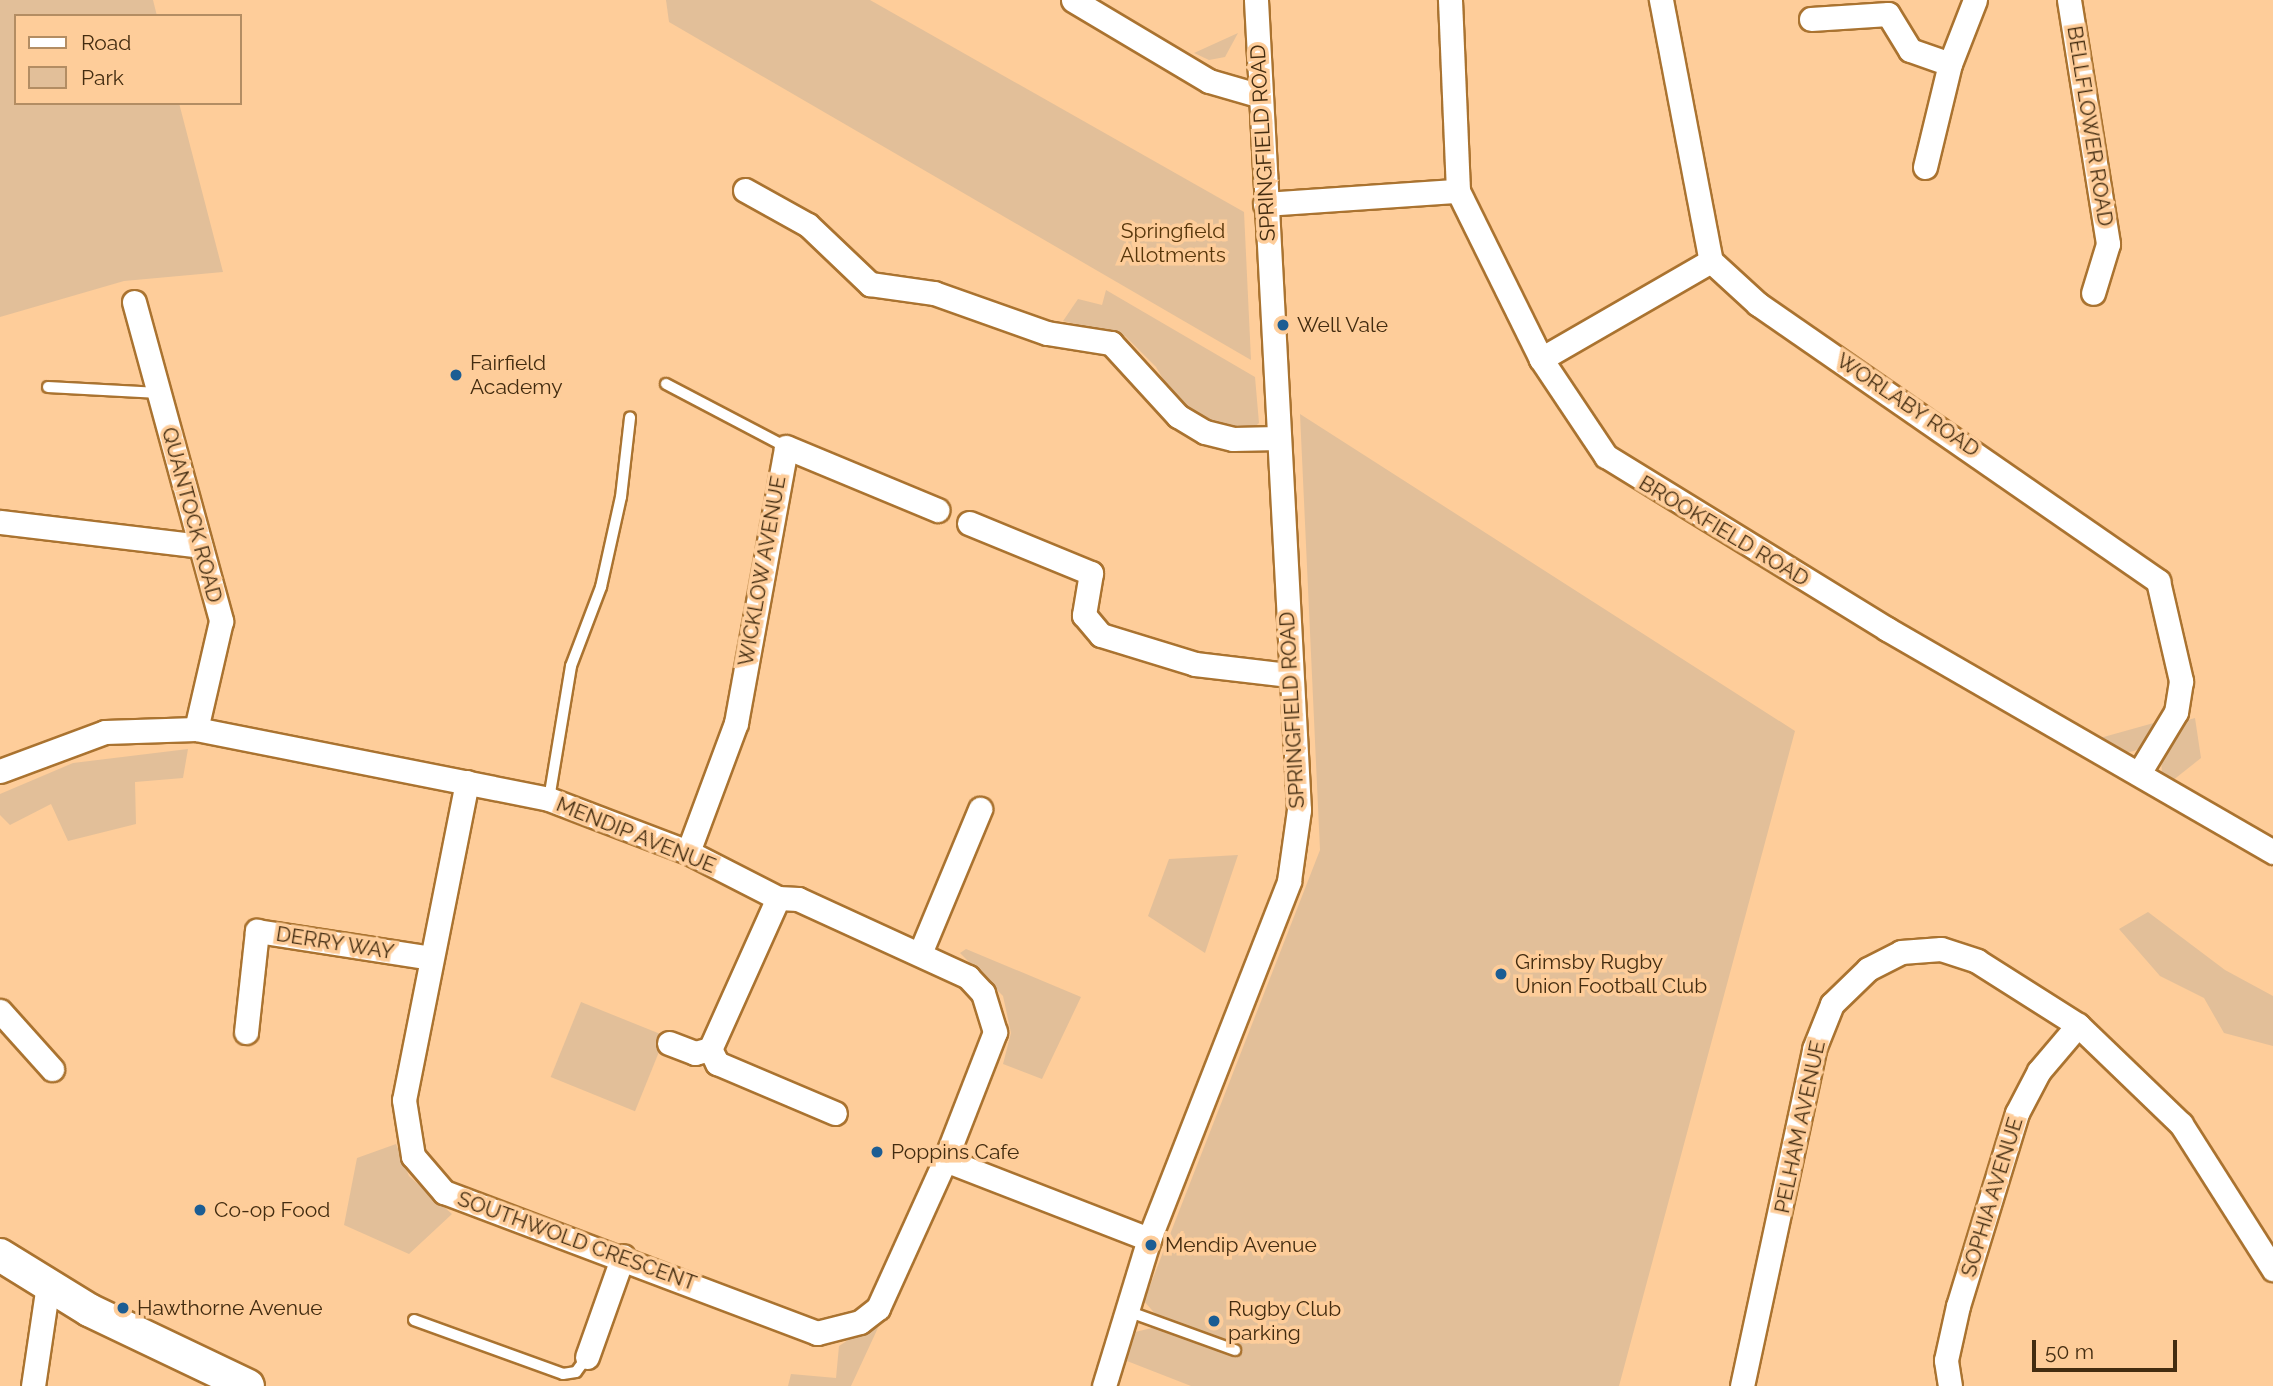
<!DOCTYPE html>
<style>
body{margin:0}
#map{position:relative;width:2273px;height:1386px;overflow:hidden;background:#fecd9a;font-family:Raleway,sans-serif}
div>[style]{position:absolute}
[style*='--x']{left:calc(var(--x)*1px);top:calc(var(--y)*1px);width:calc(var(--w)*1px);rotate:calc(var(--a)*1deg)}
.green>*{inset:0;background:#e2bf99;transform-origin:0 0}
.roads{filter:drop-shadow(2px 0 #aa7330) drop-shadow(-2px 0 #aa7330) drop-shadow(0 2px #aa7330) drop-shadow(0 -2px #aa7330)}
.lane>*{height:10px;margin:-5px;padding:0 5px;transform-origin:5px;border-radius:5px;background:#fff}
.street>*{height:23px;margin:-11.5px;padding:0 11.5px;transform-origin:11.5px;border-radius:11.5px;background:#fff}
.secondary>*{height:32px;margin:-16px;padding:0 16px;transform-origin:16px;border-radius:16px;background:#fff}
.dots>*{width:19px;height:19px;translate:-50% -50%;box-sizing:border-box;border:4px solid #fecd9a;border-radius:50%}
span{translate:-50% -50%;white-space:nowrap;text-align:center;line-height:1.15;-webkit-text-stroke:7px #fecd9a;paint-order:stroke}
.street-label{font-size:21px;color:#432c10}
.park-label{font-size:21px;color:#57360b}
.poi-label{font-size:21px;color:#432c10}
.left{translate:0 -50%;text-align:left}
.legend{position:absolute;left:14px;top:14px;width:228px;height:91px;box-sizing:border-box;background:#fecd9a;border:2px solid #b38d63;margin:0;padding:9px 12px;list-style:none;font-size:21px;color:#432c10}
.legend li{display:flex;align-items:center;gap:14px;height:35px}
.legend b{width:35px;border:2px solid #b38d63}
.scale{position:absolute;left:2032px;top:1340px;width:145px;height:32px;box-sizing:border-box;border:4px solid #432c10;border-top:0;padding-left:9px;font-size:21px;line-height:24px;white-space:nowrap;color:#432c10;-webkit-text-stroke:5px #fecd9a;paint-order:stroke}
</style>
<div id="map">
<div class="green">
<div style="clip-path:polygon(0 0,153px 0,157px 16px,16px 16px,16px 103px,179px 103px,223px 272px,124px 281px,0 317px)"></div>
<div style="clip-path:polygon(666px 0,870px 0,1244px 212px,1251px 360px,669px 22px)"></div>
<div style="clip-path:polygon(1238px 33px,1225px 57px,1209px 60px,1194px 53px)"></div>
<div style="clip-path:polygon(1106px 290px,1255px 377px,1259px 423px,1249px 432px,1210px 427px,1176px 401px,1156px 367px,1125px 336px,1063px 321px,1078px 299px,1102px 305px)"></div>
<div style="clip-path:polygon(1300px 414px,1795px 731px,1619px 1386px,1191px 1386px,1127px 1361px,1135px 1332px,1152px 1328px,1157px 1316px,1144px 1301px,1320px 850px)"></div>
<div style="clip-path:polygon(2195px 718px,2201px 758px,2172px 781px,2162px 774px,2161px 758px,2184px 721px)"></div>
<div style="clip-path:polygon(2168px 719px,2149px 744px,2134px 751px,2124px 753px,2100px 738px)"></div>
<div style="clip-path:polygon(188px 749px,183px 778px,135px 782px,136px 824px,68px 841px,51px 804px,10px 825px,0 815px,0 794px,73px 763px)"></div>
<div style="clip-path:polygon(1238px 855px,1205px 953px,1148px 916px,1169px 859px)"></div>
<div style="clip-path:polygon(2148px 912px,2225px 970px,2273px 996px,2273px 1046px,2224px 1033px,2204px 998px,2160px 976px,2119px 929px)"></div>
<div style="clip-path:polygon(966px 949px,1081px 997px,1042px 1079px,1003px 1064px,1011px 1033px,1003px 996px,960px 953px)"></div>
<div style="left:581px;top:1002px;width:91px;height:81px;rotate:22deg"></div>
<div style="clip-path:polygon(396px 1144px,409px 1176px,452px 1214px,409px 1254px,344px 1225px,357px 1158px)"></div>
<div style="clip-path:polygon(883px 1317px,851px 1386px,788px 1386px,791px 1374px,836px 1378px,839px 1346px)"></div>
</div>
<div class="roads">
<div class="lane">
<div style="--x:666;--y:384;--w:136;--a:27.7"></div>
<div style="--x:48;--y:387;--w:111;--a:3.1"></div>
<div style="--x:549;--y:799;--w:135;--a:-80.6"></div>
<div style="--x:571;--y:666;--w:85;--a:-69.2"></div>
<div style="--x:601;--y:587;--w:92;--a:-77.5"></div>
<div style="--x:621;--y:497;--w:80;--a:-83.5"></div>
<div style="--x:1127;--y:1311;--w:115;--a:19.9"></div>
<div style="--x:414;--y:1320;--w:158;--a:19.9"></div>
<div style="--x:563;--y:1374;--w:13;--a:-9"></div>
<div style="--x:576;--y:1372;--w:19;--a:-54"></div>
</div>
<div class="street">
<div style="--x:1073;--y:0;--w:158;--a:30.8"></div>
<div style="--x:1209;--y:81;--w:54;--a:16.1"></div>
<div style="--x:1450;--y:0;--w:191;--a:87.6"></div>
<div style="--x:1458;--y:191;--w:187;--a:63.7"></div>
<div style="--x:1541;--y:359;--w:117;--a:56.2"></div>
<div style="--x:1606;--y:456;--w:330;--a:31.6"></div>
<div style="--x:1887;--y:629;--w:446;--a:30"></div>
<div style="--x:1661;--y:0;--w:266;--a:79.2"></div>
<div style="--x:1711;--y:261;--w:64;--a:42.5"></div>
<div style="--x:1758;--y:304;--w:487;--a:34.7"></div>
<div style="--x:2158;--y:581;--w:103;--a:77"></div>
<div style="--x:2181;--y:681;--w:31;--a:99"></div>
<div style="--x:2176;--y:712;--w:71;--a:121.2"></div>
<div style="--x:2069;--y:0;--w:247;--a:80.9"></div>
<div style="--x:2108;--y:244;--w:51;--a:107"></div>
<div style="--x:1811;--y:19;--w:77;--a:-3.7"></div>
<div style="--x:1888;--y:14;--w:42;--a:58.6"></div>
<div style="--x:1910;--y:50;--w:42;--a:19.3"></div>
<div style="--x:1925;--y:167;--w:106;--a:-76.4"></div>
<div style="--x:1950;--y:64;--w:69;--a:-68.7"></div>
<div style="--x:745;--y:190;--w:72;--a:29.1"></div>
<div style="--x:808;--y:225;--w:86;--a:43.6"></div>
<div style="--x:870;--y:284;--w:65;--a:8"></div>
<div style="--x:934;--y:293;--w:120;--a:19.5"></div>
<div style="--x:1047;--y:333;--w:65;--a:8.9"></div>
<div style="--x:1111;--y:343;--w:99;--a:47.5"></div>
<div style="--x:1178;--y:416;--w:31;--a:31"></div>
<div style="--x:1205;--y:432;--w:29;--a:14"></div>
<div style="--x:1233;--y:439;--w:45;--a:-1.3"></div>
<div style="--x:1265;--y:204;--w:193;--a:-3.9"></div>
<div style="--x:134;--y:302;--w:331;--a:74.7"></div>
<div style="--x:221;--y:621;--w:111;--a:103"></div>
<div style="--x:1541;--y:359;--w:196;--a:-30"></div>
<div style="--x:0;--y:522;--w:201;--a:6.8"></div>
<div style="--x:969;--y:523;--w:132;--a:22.3"></div>
<div style="--x:1091;--y:573;--w:43;--a:99.5"></div>
<div style="--x:1084;--y:615;--w:26;--a:50"></div>
<div style="--x:1101;--y:635;--w:98;--a:17.1"></div>
<div style="--x:1195;--y:664;--w:95;--a:6.7"></div>
<div style="--x:0;--y:771;--w:112;--a:-20.4"></div>
<div style="--x:105;--y:732;--w:91;--a:-1.9"></div>
<div style="--x:196;--y:729;--w:360;--a:11.2"></div>
<div style="--x:549;--y:799;--w:149;--a:20.9"></div>
<div style="--x:688;--y:852;--w:101;--a:27.1"></div>
<div style="--x:778;--y:898;--w:20;--a:3"></div>
<div style="--x:798;--y:899;--w:187;--a:24.6"></div>
<div style="--x:968;--y:977;--w:22;--a:47"></div>
<div style="--x:983;--y:993;--w:41;--a:72.9"></div>
<div style="--x:995;--y:1032;--w:137;--a:111.3"></div>
<div style="--x:945;--y:1160;--w:219;--a:21.2"></div>
<div style="--x:467;--y:782;--w:324;--a:101.2"></div>
<div style="--x:404;--y:1100;--w:57;--a:80.9"></div>
<div style="--x:413;--y:1156;--w:48;--a:49.3"></div>
<div style="--x:444;--y:1192;--w:399;--a:20.7"></div>
<div style="--x:817;--y:1333;--w:44;--a:-14.3"></div>
<div style="--x:860;--y:1322;--w:23;--a:-38"></div>
<div style="--x:878;--y:1308;--w:162;--a:-65.6"></div>
<div style="--x:688;--y:852;--w:138;--a:-69.6"></div>
<div style="--x:736;--y:723;--w:280;--a:-79.7"></div>
<div style="--x:786;--y:447;--w:164;--a:22.6"></div>
<div style="--x:778;--y:898;--w:166;--a:114.2"></div>
<div style="--x:710;--y:1049;--w:16;--a:63"></div>
<div style="--x:717;--y:1063;--w:128;--a:23"></div>
<div style="--x:921;--y:951;--w:154;--a:-67.4"></div>
<div style="--x:0;--y:1011;--w:78;--a:48.1"></div>
<div style="--x:246;--y:1032;--w:102;--a:-83.8"></div>
<div style="--x:257;--y:931;--w:176;--a:8.8"></div>
<div style="--x:669;--y:1043;--w:28;--a:21"></div>
<div style="--x:695;--y:1053;--w:16;--a:-15"></div>
<div style="--x:587;--y:1357;--w:107;--a:-70.4"></div>
<div style="--x:33;--y:1386;--w:102;--a:-81.6"></div>
<div style="--x:1104;--y:1386;--w:154;--a:-73"></div>
<div style="--x:1149;--y:1239;--w:384;--a:-68.6"></div>
<div style="--x:1289;--y:881;--w:72;--a:-82"></div>
<div style="--x:1299;--y:810;--w:811;--a:-93.04"></div>
<div style="--x:1742;--y:1386;--w:345;--a:-77.9"></div>
<div style="--x:1814;--y:1049;--w:48;--a:-68.2"></div>
<div style="--x:1832;--y:1004;--w:50;--a:-44.2"></div>
<div style="--x:1868;--y:969;--w:37;--a:-27"></div>
<div style="--x:1901;--y:952;--w:40;--a:-4.3"></div>
<div style="--x:1941;--y:949;--w:38;--a:18"></div>
<div style="--x:1977;--y:961;--w:120;--a:32.4"></div>
<div style="--x:2078;--y:1025;--w:143;--a:43.9"></div>
<div style="--x:2181;--y:1124;--w:172;--a:57.6"></div>
<div style="--x:1950;--y:1386;--w:26;--a:-99"></div>
<div style="--x:1946;--y:1360;--w:55;--a:-77.5"></div>
<div style="--x:1958;--y:1306;--w:202;--a:-73"></div>
<div style="--x:2017;--y:1113;--w:47;--a:-62.4"></div>
<div style="--x:2039;--y:1071;--w:60;--a:-49.7"></div>
</div>
<div class="secondary">
<div style="--x:0;--y:1255;--w:105;--a:31.7"></div>
<div style="--x:89;--y:1310;--w:176;--a:25.5"></div>
</div>
</div>
<div class="dots">
<div style="left:1283px;top:325px;background:#1c5d93"></div>
<div style="left:456px;top:375px;background:#1c5d93"></div>
<div style="left:1501px;top:974px;background:#1c5d93"></div>
<div style="left:877px;top:1152px;background:#1c5d93"></div>
<div style="left:200px;top:1210px;background:#1c5d93"></div>
<div style="left:1151px;top:1245px;background:#1c5d93"></div>
<div style="left:123px;top:1308px;background:#1c5d93"></div>
<div style="left:1214px;top:1321px;background:#1c5d93"></div>
</div>
<div class="street-label">
<span style="left:2090px;top:126px;rotate:81deg">BELLFLOWER ROAD</span>
<span style="left:1263px;top:143px;rotate:-93deg">SPRINGFIELD ROAD</span>
<span style="left:1908px;top:405px;rotate:34deg">WORLABY ROAD</span>
<span style="left:192px;top:515px;rotate:75deg">QUANTOCK ROAD</span>
<span style="left:1724px;top:531px;rotate:31deg">BROOKFIELD ROAD</span>
<span style="left:762px;top:571px;rotate:-80deg">WICKLOW AVENUE</span>
<span style="left:1292px;top:710px;rotate:-93deg">SPRINGFIELD ROAD</span>
<span style="left:636px;top:835px;rotate:22deg">MENDIP AVENUE</span>
<span style="left:335px;top:943px;rotate:9deg">DERRY WAY</span>
<span style="left:1800px;top:1127px;rotate:-78deg">PELHAM AVENUE</span>
<span style="left:1992px;top:1197px;rotate:-73deg">SOPHIA AVENUE</span>
<span style="left:577px;top:1241px;rotate:20deg">SOUTHWOLD CRESCENT</span>
</div>
<div class="park-label">
<span style="left:1173px;top:243px">Springfield<br>Allotments</span>
</div>
<div class="poi-label">
<span class="left" style="left:1297px;top:325px">Well Vale</span>
<span class="left" style="left:470px;top:375px">Fairfield<br>Academy</span>
<span class="left" style="left:1515px;top:974px">Grimsby Rugby<br>Union Football Club</span>
<span class="left" style="left:891px;top:1152px">Poppins Cafe</span>
<span class="left" style="left:214px;top:1210px">Co-op Food</span>
<span class="left" style="left:1165px;top:1245px">Mendip Avenue</span>
<span class="left" style="left:137px;top:1308px">Hawthorne Avenue</span>
<span class="left" style="left:1228px;top:1321px">Rugby Club<br>parking</span>
</div>
<ul class="legend">
<li><b style="height:9px;background:#fff"></b>Road</li>
<li><b style="height:19px;background:#e2bf99"></b>Park</li>
</ul>
<div class="scale">50 m</div>
</div>
